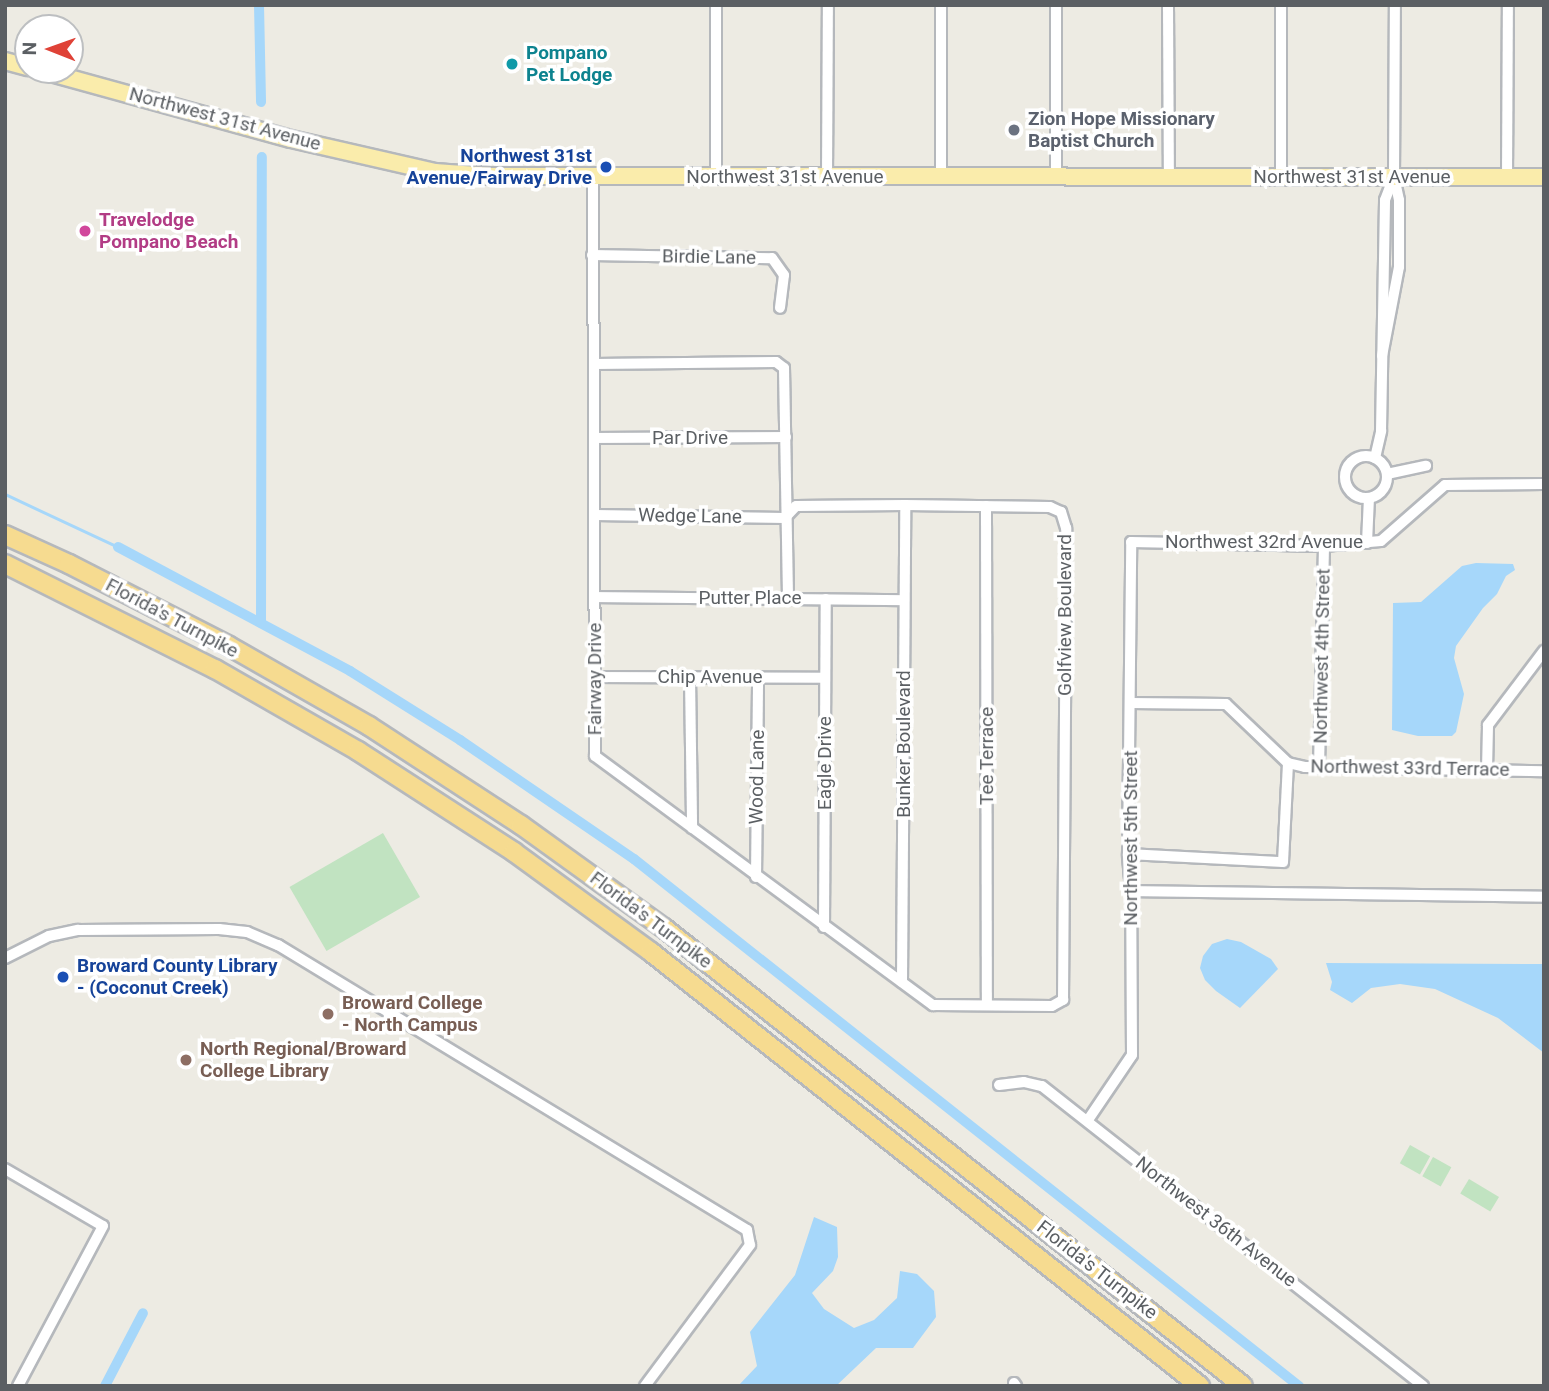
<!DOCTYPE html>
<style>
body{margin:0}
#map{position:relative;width:1549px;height:1391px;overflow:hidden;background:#edebe3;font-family:Roboto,sans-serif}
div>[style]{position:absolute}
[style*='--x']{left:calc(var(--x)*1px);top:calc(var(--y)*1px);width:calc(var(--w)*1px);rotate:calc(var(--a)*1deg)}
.green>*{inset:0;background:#c1e3c1;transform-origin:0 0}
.water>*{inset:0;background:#a6d7fa}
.stream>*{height:2.5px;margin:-1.25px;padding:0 1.25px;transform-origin:1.25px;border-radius:1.25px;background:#a6d7fa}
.canal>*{height:10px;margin:-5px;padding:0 5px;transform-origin:5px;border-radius:5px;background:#a6d7fa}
.roads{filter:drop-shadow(2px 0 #b5b8bc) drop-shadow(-2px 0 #b5b8bc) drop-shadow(0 2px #b5b8bc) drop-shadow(0 -2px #b5b8bc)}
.street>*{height:10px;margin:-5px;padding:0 5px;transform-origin:5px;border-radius:5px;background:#fff}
.street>.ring{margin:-5px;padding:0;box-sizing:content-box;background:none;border:10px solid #fff;border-radius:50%}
.primary>*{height:16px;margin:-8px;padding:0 8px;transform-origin:8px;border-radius:8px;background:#faecab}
.highway>*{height:18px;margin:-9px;padding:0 9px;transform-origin:9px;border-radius:9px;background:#f6db90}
.dots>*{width:19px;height:19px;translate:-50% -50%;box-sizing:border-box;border:4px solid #fff;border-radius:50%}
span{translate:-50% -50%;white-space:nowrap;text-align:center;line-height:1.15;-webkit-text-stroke:7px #fff;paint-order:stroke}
.culture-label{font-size:19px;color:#0d838f;font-weight:700}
.left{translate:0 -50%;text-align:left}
.street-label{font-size:19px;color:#5b5f63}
.worship-label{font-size:19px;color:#5b616d;font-weight:700}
.transit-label{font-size:19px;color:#164399;font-weight:700}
.right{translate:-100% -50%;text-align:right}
.hotel-label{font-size:19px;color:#b23c85;font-weight:700}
.education-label{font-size:19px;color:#785e54;font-weight:700}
.frame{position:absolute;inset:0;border:7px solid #5b5f63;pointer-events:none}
.north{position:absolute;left:14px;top:14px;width:70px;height:70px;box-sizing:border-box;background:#fff;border:2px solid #bdbfc1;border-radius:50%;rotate:271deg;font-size:19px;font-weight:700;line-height:28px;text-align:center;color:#5b5f63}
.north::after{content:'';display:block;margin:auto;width:24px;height:32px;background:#df4237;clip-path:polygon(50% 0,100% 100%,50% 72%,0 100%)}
</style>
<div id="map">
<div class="green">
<div style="left:383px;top:833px;width:74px;height:108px;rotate:60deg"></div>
<div style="left:1410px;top:1145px;width:23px;height:21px;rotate:29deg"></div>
<div style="left:1433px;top:1157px;width:21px;height:22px;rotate:29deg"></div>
<div style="left:1469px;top:1179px;width:35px;height:17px;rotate:31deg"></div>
</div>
<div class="water">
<div style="clip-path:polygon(1476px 563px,1513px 564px,1515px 570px,1506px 576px,1497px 594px,1483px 608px,1456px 646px,1454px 658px,1464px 694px,1456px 732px,1452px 736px,1418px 736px,1392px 730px,1393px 603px,1421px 602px,1462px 566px)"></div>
<div style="clip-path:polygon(1227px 939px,1241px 942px,1271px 959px,1278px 969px,1240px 1008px,1216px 991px,1205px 980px,1200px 968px,1203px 956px,1212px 944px)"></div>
<div style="clip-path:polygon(1326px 963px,1544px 964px,1544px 1053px,1498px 1018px,1435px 989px,1400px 984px,1371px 988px,1352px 1003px,1330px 990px,1332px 982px)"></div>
<div style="clip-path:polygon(814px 1217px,837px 1227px,838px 1257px,833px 1271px,812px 1293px,824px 1309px,854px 1328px,874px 1320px,897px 1298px,900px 1271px,917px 1274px,934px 1291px,936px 1317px,913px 1348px,876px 1348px,836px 1386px,738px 1386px,757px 1366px,750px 1332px,795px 1275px)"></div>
</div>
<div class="stream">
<div style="--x:5;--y:494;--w:125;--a:25.1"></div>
</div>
<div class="canal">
<div style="--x:259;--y:5;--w:97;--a:88.8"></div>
<div style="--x:118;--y:547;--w:263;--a:28.1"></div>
<div style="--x:350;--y:671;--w:130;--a:32.1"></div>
<div style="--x:460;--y:740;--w:211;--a:34.4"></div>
<div style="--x:634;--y:859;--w:849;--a:38.4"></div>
<div style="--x:261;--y:623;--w:466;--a:-89.9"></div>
<div style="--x:105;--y:1386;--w:82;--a:-62.5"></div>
</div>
<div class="roads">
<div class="street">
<div style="--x:716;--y:5;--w:171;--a:90"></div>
<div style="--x:1056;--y:5;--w:172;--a:90"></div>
<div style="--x:1168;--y:5;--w:172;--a:89.7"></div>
<div style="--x:593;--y:177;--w:579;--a:89.8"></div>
<div style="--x:595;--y:756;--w:420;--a:36.4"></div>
<div style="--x:933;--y:1005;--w:119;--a:0.5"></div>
<div style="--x:1052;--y:1006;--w:13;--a:-29"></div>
<div style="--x:1063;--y:1000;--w:472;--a:-89.6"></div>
<div style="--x:1066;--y:528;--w:17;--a:-107"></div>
<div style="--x:1061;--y:512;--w:12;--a:-156"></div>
<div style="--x:1050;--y:507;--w:145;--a:-179.2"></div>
<div style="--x:905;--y:505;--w:109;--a:179.5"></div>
<div style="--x:796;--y:506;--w:16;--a:133"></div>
<div style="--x:785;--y:518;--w:190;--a:-179.1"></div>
<div style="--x:827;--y:177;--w:172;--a:-89.7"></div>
<div style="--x:941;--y:177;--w:172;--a:-90"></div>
<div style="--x:1281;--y:177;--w:172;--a:-90"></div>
<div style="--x:1507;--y:177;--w:172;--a:-89.7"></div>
<div style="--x:592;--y:255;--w:180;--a:1"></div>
<div style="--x:772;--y:258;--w:21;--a:55"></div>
<div style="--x:784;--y:275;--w:33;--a:97"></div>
<div style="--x:1382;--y:356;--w:91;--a:-79.2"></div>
<div style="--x:1399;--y:267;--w:67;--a:-90"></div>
<div style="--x:1399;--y:200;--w:24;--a:-102"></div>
<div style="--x:1394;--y:177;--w:172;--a:-89.7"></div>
<div style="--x:595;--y:364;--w:181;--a:-0.6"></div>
<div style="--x:776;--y:362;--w:10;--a:37"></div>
<div style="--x:784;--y:368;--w:230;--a:89"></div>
<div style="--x:595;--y:438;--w:191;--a:-0.3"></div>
<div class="ring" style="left:1345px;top:456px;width:32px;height:32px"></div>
<div style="--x:1375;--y:458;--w:28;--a:-77"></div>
<div style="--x:1381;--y:431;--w:231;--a:-89"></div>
<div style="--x:1385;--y:200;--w:25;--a:-69"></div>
<div style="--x:1387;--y:474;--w:40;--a:-12"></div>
<div style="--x:986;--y:506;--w:499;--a:89.9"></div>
<div style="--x:1367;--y:543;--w:45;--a:-87.5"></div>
<div style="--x:595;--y:597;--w:309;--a:0.6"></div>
<div style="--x:595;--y:677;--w:230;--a:0.2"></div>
<div style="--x:690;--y:677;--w:151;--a:89.2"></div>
<div style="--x:1131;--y:703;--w:95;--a:0.6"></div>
<div style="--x:1226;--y:704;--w:86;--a:43.6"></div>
<div style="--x:1288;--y:763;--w:17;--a:13"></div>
<div style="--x:1305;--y:767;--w:239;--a:1"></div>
<div style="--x:1319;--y:767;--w:221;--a:-88.7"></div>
<div style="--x:1487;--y:770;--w:45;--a:-88.7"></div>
<div style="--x:1488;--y:725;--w:93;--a:-52.9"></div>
<div style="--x:1128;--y:854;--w:155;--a:3"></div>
<div style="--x:1283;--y:862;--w:99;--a:-87.1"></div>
<div style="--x:756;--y:877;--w:199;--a:-89.4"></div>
<div style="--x:1131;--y:891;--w:413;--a:0.8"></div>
<div style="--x:824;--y:927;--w:328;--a:-89.7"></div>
<div style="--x:5;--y:958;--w:49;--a:-26.6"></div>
<div style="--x:49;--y:936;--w:30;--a:-12"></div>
<div style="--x:78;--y:930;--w:141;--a:-0.4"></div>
<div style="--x:219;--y:929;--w:28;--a:6"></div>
<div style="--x:247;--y:932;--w:34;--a:23"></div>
<div style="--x:278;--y:945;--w:549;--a:31.29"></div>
<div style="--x:747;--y:1230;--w:15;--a:79"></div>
<div style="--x:750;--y:1245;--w:176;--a:126.7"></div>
<div style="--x:902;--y:982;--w:477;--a:-89.6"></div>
<div style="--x:999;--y:1085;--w:25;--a:-7"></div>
<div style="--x:1024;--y:1082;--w:18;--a:13"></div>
<div style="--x:1042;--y:1086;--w:485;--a:38.2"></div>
<div style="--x:1088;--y:1120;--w:78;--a:-55.9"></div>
<div style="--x:1132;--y:1055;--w:164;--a:-90.3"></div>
<div style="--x:1131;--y:891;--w:37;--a:-95"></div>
<div style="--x:1128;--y:854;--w:312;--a:-89.4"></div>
<div style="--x:1131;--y:542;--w:193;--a:1.2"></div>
<div style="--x:1324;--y:546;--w:57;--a:-5"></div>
<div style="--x:1381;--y:541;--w:85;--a:-41.2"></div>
<div style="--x:1445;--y:485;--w:99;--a:-0.6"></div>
<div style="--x:5;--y:1169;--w:113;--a:30.2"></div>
<div style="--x:103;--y:1226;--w:181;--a:118"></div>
<div style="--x:1014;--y:1383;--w:4;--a:56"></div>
</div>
<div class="primary">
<div style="--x:5;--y:61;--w:24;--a:15"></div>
<div style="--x:40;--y:70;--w:260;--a:15.4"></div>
<div style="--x:291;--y:139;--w:148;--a:12.9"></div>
<div style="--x:435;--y:172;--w:55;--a:4.2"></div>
<div style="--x:490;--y:176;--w:1054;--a:0.05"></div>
</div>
<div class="highway">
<div style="--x:5;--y:535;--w:70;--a:24.4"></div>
<div style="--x:69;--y:564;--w:180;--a:27.1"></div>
<div style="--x:229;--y:646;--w:161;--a:29.7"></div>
<div style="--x:369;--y:726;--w:181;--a:33.1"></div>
<div style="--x:521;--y:825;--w:176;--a:35.8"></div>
<div style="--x:664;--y:928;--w:738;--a:38.34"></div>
<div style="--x:5;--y:564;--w:235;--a:26.6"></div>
<div style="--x:215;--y:669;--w:165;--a:29.8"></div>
<div style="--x:358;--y:751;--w:186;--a:32.9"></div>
<div style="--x:514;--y:852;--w:170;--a:36.1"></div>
<div style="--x:651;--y:952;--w:700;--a:38.33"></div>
</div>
</div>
<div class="dots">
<div style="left:512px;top:64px;background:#0f9aa8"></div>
<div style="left:1014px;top:130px;background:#6b7280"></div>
<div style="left:606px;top:167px;background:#1a4fb4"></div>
<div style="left:85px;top:231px;background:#d1479c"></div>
<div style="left:63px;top:977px;background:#1a4fb4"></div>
<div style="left:328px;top:1014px;background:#8d6e63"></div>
<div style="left:186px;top:1060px;background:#8d6e63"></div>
</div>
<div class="culture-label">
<span class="left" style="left:526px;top:64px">Pompano<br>Pet Lodge</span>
</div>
<div class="street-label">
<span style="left:225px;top:119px;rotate:15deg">Northwest 31st Avenue</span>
<span style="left:785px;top:177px">Northwest 31st Avenue</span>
<span style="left:1352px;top:177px">Northwest 31st Avenue</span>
<span style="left:709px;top:257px;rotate:1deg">Birdie Lane</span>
<span style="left:690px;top:438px">Par Drive</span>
<span style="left:690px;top:516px;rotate:1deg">Wedge Lane</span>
<span style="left:1264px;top:542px">Northwest 32rd Avenue</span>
<span style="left:750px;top:598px">Putter Place</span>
<span style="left:1065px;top:615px;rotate:-90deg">Golfview Boulevard</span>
<span style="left:172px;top:618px;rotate:28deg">Florida's Turnpike</span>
<span style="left:1322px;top:656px;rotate:-89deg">Northwest 4th Street</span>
<span style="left:710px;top:677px">Chip Avenue</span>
<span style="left:595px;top:679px;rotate:-90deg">Fairway Drive</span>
<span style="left:904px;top:744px;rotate:-90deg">Bunker Boulevard</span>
<span style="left:987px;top:756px;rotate:-90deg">Tee Terrace</span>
<span style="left:825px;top:763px;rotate:-90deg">Eagle Drive</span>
<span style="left:1410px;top:768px;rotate:1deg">Northwest 33rd Terrace</span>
<span style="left:757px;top:777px;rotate:-89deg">Wood Lane</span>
<span style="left:1131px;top:838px;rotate:-90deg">Northwest 5th Street</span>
<span style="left:651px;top:920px;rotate:37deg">Florida's Turnpike</span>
<span style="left:1216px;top:1222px;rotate:38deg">Northwest 36th Avenue</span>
<span style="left:1097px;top:1270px;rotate:38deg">Florida's Turnpike</span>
</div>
<div class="worship-label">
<span class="left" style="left:1028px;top:130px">Zion Hope Missionary<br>Baptist Church</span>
</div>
<div class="transit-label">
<span class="right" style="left:592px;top:167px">Northwest 31st<br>Avenue/Fairway Drive</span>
<span class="left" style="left:77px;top:977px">Broward County Library<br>- (Coconut Creek)</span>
</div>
<div class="hotel-label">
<span class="left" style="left:99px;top:231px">Travelodge<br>Pompano Beach</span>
</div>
<div class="education-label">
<span class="left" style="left:342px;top:1014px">Broward College<br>- North Campus</span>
<span class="left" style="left:200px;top:1060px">North Regional/Broward<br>College Library</span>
</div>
<div class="frame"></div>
<div class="north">N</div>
</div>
